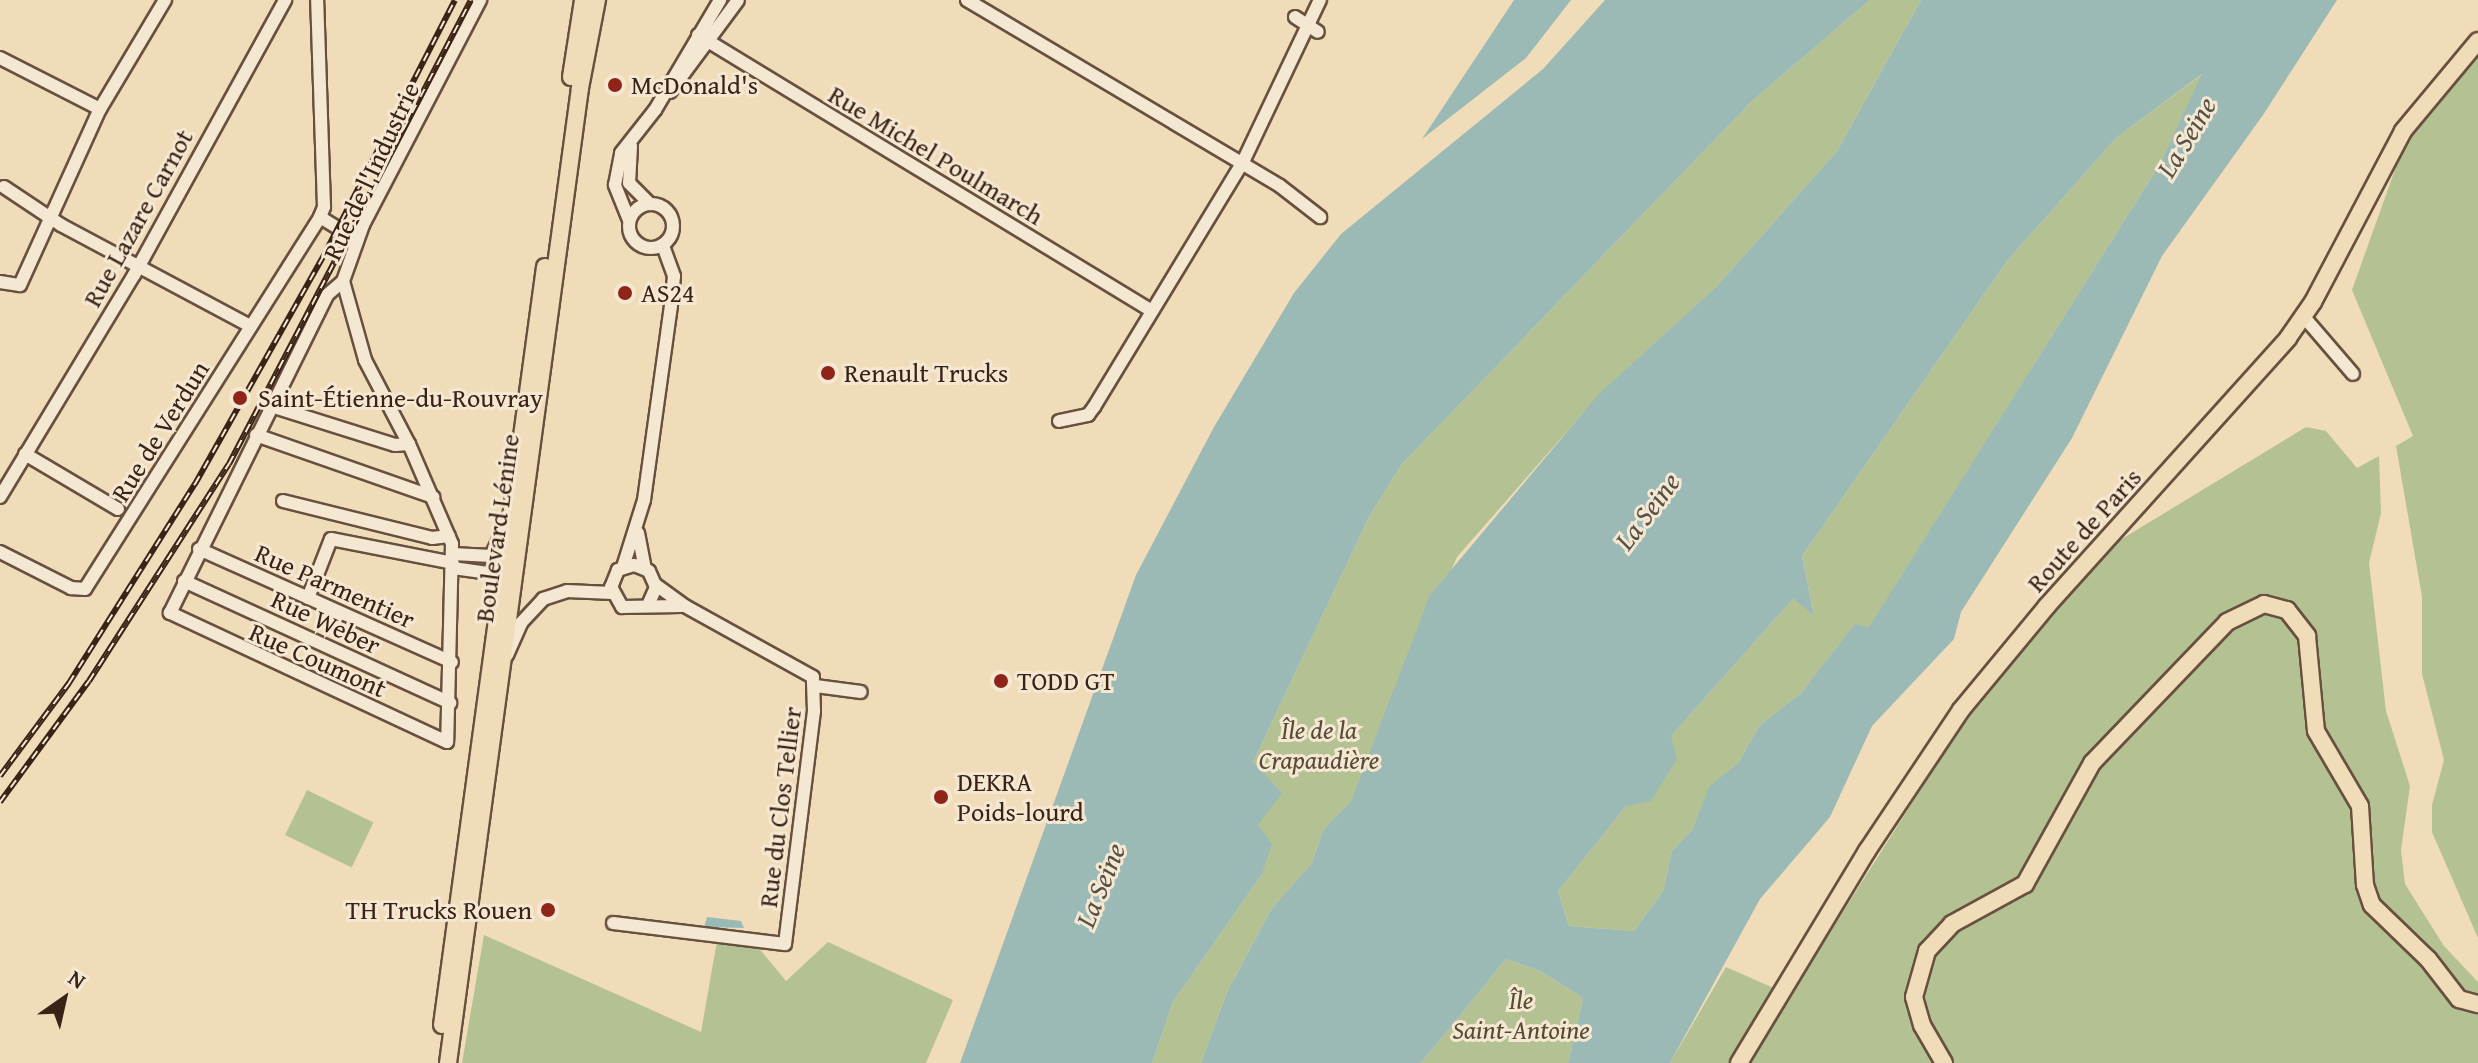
<!DOCTYPE html>
<meta charset="utf-8">
<style>
body{margin:0}
#map{position:relative;width:2478px;height:1063px;overflow:hidden;background:#f0dcb9;font-family:"Gentium Book Plus",serif}
div>[style]{position:absolute}
[style*='--x']{left:calc(var(--x)*1px);top:calc(var(--y)*1px);width:calc(var(--w)*1px);rotate:calc(var(--a)*1deg)}
.green>*{inset:0;background:#b4c293;transform-origin:0 0}
.water>*{inset:0;background:#9bbab5}
.roads{filter:drop-shadow(2px 0 #68503f) drop-shadow(-2px 0 #68503f) drop-shadow(0 2px #68503f) drop-shadow(0 -2px #68503f)}
.minor>*{height:12px;margin:-6px;padding:0 6px;transform-origin:6px;border-radius:6px;background:#f5e8d2}
.minor>.ring{margin:-6px;padding:0;box-sizing:content-box;background:none;border:12px solid #f5e8d2;border-radius:50%}
.major>*{height:16px;margin:-8px;padding:0 8px;transform-origin:8px;border-radius:8px;background:#f0dcb9}
.rail>*{height:6px;margin-top:-3px;transform-origin:0;background:repeating-linear-gradient(90deg,#f5e8d2 0 9px,#3a2216 0 18px);box-sizing:border-box;border-block:2px solid #3a2216}
.dots>*{width:22px;height:22px;translate:-50% -50%;box-sizing:border-box;border:4px solid #f5e8d2;border-radius:50%}
span{translate:-50% -50%;white-space:nowrap;text-align:center;line-height:1.15;-webkit-text-stroke:6px #f5e8d2;paint-order:stroke}
.poi-label{font-size:26px;color:#3a2216}
.left{translate:0 -50%;text-align:left}
.right{translate:-100% -50%;text-align:right}
.street-label{font-size:26px;color:#3a2216}
.park-label{font-size:26px;color:#584a35;font-style:italic}
.water-label{font-size:28px;color:#575046;font-style:italic}
.north{position:absolute;left:24px;top:959px;width:80px;height:80px;-webkit-text-stroke:6px #f5e8d2;paint-order:stroke;rotate:34deg;font-size:22px;font-weight:700;line-height:32px;text-align:center;color:#3a2216}
.north::after{content:'';display:block;margin:auto;width:28px;height:36px;background:#3a2216;clip-path:polygon(50% 0,100% 100%,50% 72%,0 100%)}
</style>
<div id="map">
<div class="green">
<div style="clip-path:polygon(1870px 0,1921px 0,1837px 151px,1717px 286px,1599px 395px,1457px 557px,1351px 801px,1323px 830px,1312px 863px,1272px 908px,1227px 992px,1201px 1063px,1152px 1063px,1173px 1002px,1262px 874px,1253px 762px,1370px 515px,1402px 464px,1752px 101px)"></div>
<div style="clip-path:polygon(2478px 53px,2478px 938px,2432px 832px,2432px 805px,2444px 760px,2422px 674px,2422px 597px,2396px 446px,2413px 436px,2352px 290px,2407px 136px)"></div>
<div style="clip-path:polygon(2204px 73px,2160px 164px,1869px 628px,1855px 625px,1801px 693px,1760px 725px,1738px 763px,1710px 787px,1692px 830px,1672px 851px,1663px 891px,1634px 931px,1569px 926px,1558px 891px,1626px 806px,1671px 736px,1793px 599px,1814px 614px,1802px 556px,2007px 261px,2116px 138px)"></div>
<div style="clip-path:polygon(2306px 427px,2326px 431px,2357px 468px,2379px 456px,2381px 513px,2369px 563px,2386px 711px,2410px 786px,2401px 850px,2405px 884px,2444px 946px,2478px 982px,2478px 1063px,1670px 1063px,1726px 967px,1790px 995px,1996px 671px,2102px 551px)"></div>
<div style="left:307px;top:790px;width:74px;height:50px;rotate:26deg"></div>
<div style="clip-path:polygon(484px 935px,701px 1032px,717px 941px,757px 946px,786px 981px,828px 942px,953px 1000px,926px 1063px,462px 1063px)"></div>
<div style="clip-path:polygon(1506px 959px,1540px 971px,1583px 998px,1568px 1063px,1421px 1063px)"></div>
</div>
<div class="water">
<div style="clip-path:polygon(1514px 0,1571px 0,1526px 58px,1422px 139px)"></div>
<div style="clip-path:polygon(1605px 0,1870px 0,1752px 101px,1402px 464px,1370px 515px,1253px 762px,1282px 793px,1258px 825px,1272px 844px,1262px 874px,1173px 1002px,1152px 1063px,960px 1063px,1136px 575px,1214px 427px,1294px 293px,1341px 234px,1543px 69px)"></div>
<div style="clip-path:polygon(evenodd,1921px 0,2337px 0,2263px 115px,2162px 256px,2072px 438px,1961px 612px,1954px 639px,1872px 726px,1830px 817px,1760px 899px,1670px 1063px,1568px 1063px,1583px 998px,1540px 971px,1506px 959px,1421px 1063px,1201px 1063px,1227px 992px,1272px 908px,1312px 863px,1323px 830px,1351px 801px,1430px 595px,1598px 395px,1717px 286px,1837px 151px,1921px 0,2202px 74px,2160px 164px,1869px 627px,1855px 624px,1801px 693px,1760px 725px,1738px 763px,1709px 787px,1692px 830px,1672px 851px,1663px 891px,1634px 931px,1569px 926px,1558px 891px,1626px 806px,1651px 801px,1677px 759px,1671px 736px,1793px 599px,1814px 615px,1802px 556px,2007px 261px,2116px 138px,2202px 74px)"></div>
<div style="clip-path:polygon(707px 917px,741px 921px,744px 928px,704px 927px)"></div>
</div>
<div class="roads">
<div class="minor">
<div style="--x:967;--y:0;--w:364;--a:30.7"></div>
<div style="--x:1280;--y:186;--w:51;--a:37.8"></div>
<div style="--x:1295;--y:17;--w:27;--a:33"></div>
<div style="--x:698;--y:35;--w:531;--a:31.3"></div>
<div style="--x:0;--y:58;--w:112;--a:27"></div>
<div style="--x:670;--y:92;--w:114;--a:-53.5"></div>
<div style="--x:631;--y:146;--w:37;--a:93"></div>
<div style="--x:629;--y:183;--w:30;--a:45"></div>
<div style="--x:4;--y:187;--w:69;--a:33.7"></div>
<div style="--x:61;--y:225;--w:214;--a:28.1"></div>
<div class="ring" style="left:629px;top:204px;width:32px;height:32px"></div>
<div style="--x:320;--y:217;--w:44;--a:31.9"></div>
<div style="--x:629;--y:220;--w:38;--a:-112"></div>
<div style="--x:615;--y:185;--w:33;--a:-79"></div>
<div style="--x:621;--y:153;--w:55;--a:-51.7"></div>
<div style="--x:655;--y:110;--w:128;--a:-59.4"></div>
<div style="--x:343;--y:281;--w:82;--a:74.4"></div>
<div style="--x:365;--y:360;--w:95;--a:62.4"></div>
<div style="--x:409;--y:444;--w:109;--a:66.7"></div>
<div style="--x:452;--y:544;--w:198;--a:91.4"></div>
<div style="--x:447;--y:742;--w:306;--a:-155"></div>
<div style="--x:170;--y:613;--w:355;--a:-63.7"></div>
<div style="--x:327;--y:295;--w:21;--a:-41"></div>
<div style="--x:343;--y:281;--w:59;--a:-70.3"></div>
<div style="--x:363;--y:225;--w:254;--a:-62.5"></div>
<div style="--x:0;--y:282;--w:20;--a:9"></div>
<div style="--x:20;--y:285;--w:193;--a:-65.6"></div>
<div style="--x:100;--y:109;--w:127;--a:-59.2"></div>
<div style="--x:2304;--y:317;--w:75;--a:49.3"></div>
<div style="--x:271;--y:406;--w:130;--a:17.5"></div>
<div style="--x:395;--y:445;--w:14;--a:-4"></div>
<div style="--x:1059;--y:421;--w:30;--a:-12"></div>
<div style="--x:1088;--y:415;--w:10;--a:-53"></div>
<div style="--x:1094;--y:407;--w:285;--a:-58.7"></div>
<div style="--x:1242;--y:164;--w:182;--a:-64.6"></div>
<div style="--x:256;--y:435;--w:188;--a:19.3"></div>
<div style="--x:25;--y:454;--w:108;--a:30.6"></div>
<div style="--x:0;--y:497;--w:259;--a:-58.9"></div>
<div style="--x:134;--y:275;--w:314;--a:-61.2"></div>
<div style="--x:283;--y:501;--w:154;--a:13.9"></div>
<div style="--x:432;--y:538;--w:17;--a:-7"></div>
<div style="--x:638;--y:533;--w:36;--a:79"></div>
<div style="--x:199;--y:549;--w:277;--a:24.1"></div>
<div style="--x:0;--y:552;--w:80;--a:26.9"></div>
<div style="--x:71;--y:588;--w:14;--a:4"></div>
<div style="--x:85;--y:589;--w:440;--a:-57.7"></div>
<div style="--x:320;--y:217;--w:11;--a:-68"></div>
<div style="--x:324;--y:207;--w:207;--a:-91.9"></div>
<div style="--x:453;--y:554;--w:38;--a:3"></div>
<div style="--x:491;--y:556;--w:32;--a:-64"></div>
<div style="--x:623;--y:567;--w:70;--a:-72.6"></div>
<div style="--x:644;--y:500;--w:197;--a:-82.1"></div>
<div style="--x:671;--y:305;--w:29;--a:-84"></div>
<div style="--x:674;--y:276;--w:33;--a:-110"></div>
<div style="--x:453;--y:568;--w:35;--a:8"></div>
<div style="--x:488;--y:573;--w:23;--a:56"></div>
<div style="--x:184;--y:581;--w:293;--a:24.6"></div>
<div style="--x:308;--y:598;--w:63;--a:-68.7"></div>
<div style="--x:331;--y:539;--w:124;--a:11.1"></div>
<div style="--x:649;--y:603;--w:17;--a:-66"></div>
<div style="--x:656;--y:587;--w:17;--a:-114"></div>
<div style="--x:649;--y:571;--w:16;--a:-158"></div>
<div style="--x:634;--y:565;--w:17;--a:163"></div>
<div style="--x:618;--y:570;--w:18;--a:112"></div>
<div style="--x:611;--y:587;--w:23;--a:61"></div>
<div style="--x:622;--y:607;--w:59;--a:-1"></div>
<div style="--x:507;--y:655;--w:35;--a:-66"></div>
<div style="--x:521;--y:623;--w:33;--a:-47"></div>
<div style="--x:543;--y:599;--w:25;--a:-18"></div>
<div style="--x:567;--y:591;--w:45;--a:2.5"></div>
<div style="--x:816;--y:686;--w:45;--a:7.6"></div>
<div style="--x:613;--y:923;--w:173;--a:7"></div>
<div style="--x:785;--y:944;--w:235;--a:-82.9"></div>
<div style="--x:814;--y:711;--w:34;--a:-92"></div>
<div style="--x:813;--y:677;--w:146;--a:-151"></div>
<div style="--x:685;--y:606;--w:37;--a:-144"></div>
</div>
<div class="major">
<div style="--x:571;--y:77;--w:78;--a:-81.1"></div>
<div style="--x:442;--y:1025;--w:765;--a:-82.26"></div>
<div style="--x:448;--y:1063;--w:984;--a:-82.29"></div>
<div style="--x:580;--y:88;--w:90;--a:-79.1"></div>
<div style="--x:1739;--y:1063;--w:248;--a:-58.9"></div>
<div style="--x:1867;--y:851;--w:169;--a:-56.3"></div>
<div style="--x:1961;--y:710;--w:135;--a:-50.4"></div>
<div style="--x:2047;--y:606;--w:360;--a:-48"></div>
<div style="--x:2288;--y:338;--w:44;--a:-55.2"></div>
<div style="--x:2313;--y:302;--w:193;--a:-62.2"></div>
<div style="--x:2403;--y:131;--w:117;--a:-50.2"></div>
<div style="--x:1944;--y:1063;--w:44;--a:-120.1"></div>
<div style="--x:1922;--y:1025;--w:29;--a:-106"></div>
<div style="--x:1914;--y:997;--w:48;--a:-74.2"></div>
<div style="--x:1927;--y:951;--w:37;--a:-47"></div>
<div style="--x:1952;--y:924;--w:83;--a:-28.7"></div>
<div style="--x:2025;--y:884;--w:138;--a:-61"></div>
<div style="--x:2092;--y:763;--w:195;--a:-46.2"></div>
<div style="--x:2227;--y:622;--w:41;--a:-25.9"></div>
<div style="--x:2264;--y:604;--w:24;--a:15"></div>
<div style="--x:2287;--y:610;--w:33;--a:52"></div>
<div style="--x:2307;--y:636;--w:95;--a:84.6"></div>
<div style="--x:2316;--y:731;--w:87;--a:59.6"></div>
<div style="--x:2360;--y:806;--w:79;--a:86.4"></div>
<div style="--x:2365;--y:885;--w:21;--a:71"></div>
<div style="--x:2372;--y:905;--w:78;--a:44"></div>
<div style="--x:2428;--y:959;--w:51;--a:52.2"></div>
<div style="--x:2459;--y:999;--w:20;--a:15"></div>
</div>
</div>
<div class="rail">
<div style="--x:0;--y:776;--w:116;--a:-53.4"></div>
<div style="--x:69;--y:683;--w:236;--a:-57.7"></div>
<div style="--x:195;--y:484;--w:265;--a:-60.6"></div>
<div style="--x:325;--y:253;--w:284;--a:-62.8"></div>
<div style="--x:0;--y:802;--w:150;--a:-53.7"></div>
<div style="--x:89;--y:681;--w:258;--a:-57.2"></div>
<div style="--x:229;--y:464;--w:523;--a:-62.46"></div>
</div>
<div class="dots">
<div style="left:615px;top:85px;background:#8f2418"></div>
<div style="left:625px;top:293px;background:#8f2418"></div>
<div style="left:828px;top:373px;background:#8f2418"></div>
<div style="left:240px;top:398px;background:#8f2418"></div>
<div style="left:1001px;top:681px;background:#8f2418"></div>
<div style="left:941px;top:797px;background:#8f2418"></div>
<div style="left:548px;top:910px;background:#8f2418"></div>
</div>
<div class="poi-label">
<span class="left" style="left:631px;top:85px">McDonald's</span>
<span class="left" style="left:641px;top:293px">AS24</span>
<span class="left" style="left:844px;top:373px">Renault Trucks</span>
<span class="left" style="left:258px;top:398px">Saint-Étienne-du-Rouvray</span>
<span class="left" style="left:1017px;top:681px">TODD GT</span>
<span class="left" style="left:957px;top:797px">DEKRA<br>Poids-lourd</span>
<span class="right" style="left:532px;top:910px">TH Trucks Rouen</span>
</div>
<div class="street-label">
<span style="left:936px;top:155px;rotate:31deg">Rue Michel Poulmarch</span>
<span style="left:371px;top:171px;rotate:-65deg">Rue de l'Industrie</span>
<span style="left:138px;top:218px;rotate:-61deg">Rue Lazare Carnot</span>
<span style="left:160px;top:431px;rotate:-58deg">Rue de Verdun</span>
<span style="left:497px;top:528px;rotate:-82deg">Boulevard Lénine</span>
<span style="left:2084px;top:530px;rotate:-48deg">Route de Paris</span>
<span style="left:335px;top:586px;rotate:24deg">Rue Parmentier</span>
<span style="left:326px;top:622px;rotate:25deg">Rue Weber</span>
<span style="left:318px;top:660px;rotate:24deg">Rue Coumont</span>
<span style="left:780px;top:807px;rotate:-83deg">Rue du Clos Tellier</span>
</div>
<div class="park-label">
<span style="left:1319px;top:745px">Île de la<br>Crapaudière</span>
<span style="left:1521px;top:1015px">Île<br>Saint-Antoine</span>
</div>
<div class="water-label">
<span style="left:2186px;top:137px;rotate:-59deg">La Seine</span>
<span style="left:1647px;top:511px;rotate:-53deg">La Seine</span>
<span style="left:1100px;top:885px;rotate:-68deg">La Seine</span>
</div>
<div class="north">N</div>
</div>
